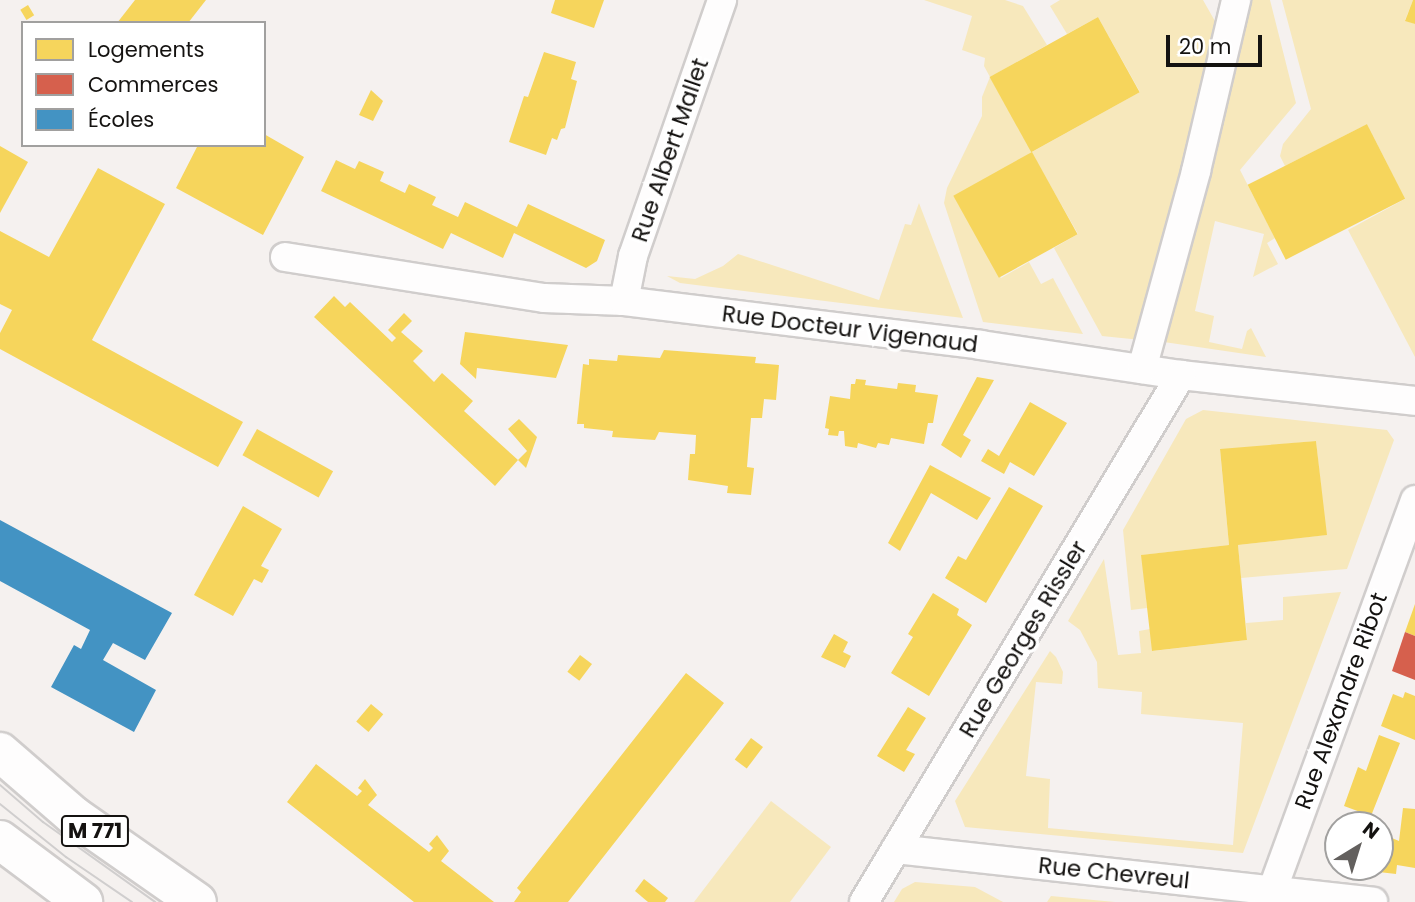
<!DOCTYPE html>
<meta charset="utf-8">
<style>
body{margin:0}
#map{position:relative;width:1415px;height:902px;overflow:hidden;background:#f5f1ef;font-family:Poppins,sans-serif}
div>[style]{position:absolute}
[style*='--x']{left:calc(var(--x)*1px);top:calc(var(--y)*1px);width:calc(var(--w)*1px);rotate:calc(var(--a)*1deg)}
.green>*{inset:0;background:#f7e8bc}
.homes>*{inset:0;background:#f6d55c;transform-origin:0 0}
.shops>*{inset:0;background:#d6604d}
.schools>*{inset:0;background:#4393c3}
.roads{filter:drop-shadow(2px 0 #d0cdcc) drop-shadow(-2px 0 #d0cdcc) drop-shadow(0 2px #d0cdcc) drop-shadow(0 -2px #d0cdcc)}
.street>*{height:28px;margin:-14px;padding:0 14px;transform-origin:14px;border-radius:14px;background:#fefdfd}
.primary>*{height:38px;margin:-19px;padding:0 19px;transform-origin:19px;border-radius:19px;background:#fefdfd}
.tram>*{height:2px;margin:-1px;padding:0 1px;transform-origin:1px;border-radius:1px;background:#d0cece}
span{translate:-50% -50%;white-space:nowrap;text-align:center;line-height:1.15;-webkit-text-stroke:7px #fff;paint-order:stroke}
.shield-label span{padding:2px 5px;background:#fff;border:2px solid;border-radius:5px;-webkit-text-stroke-width:0}
.shield-label{font-size:21px;color:#141210;font-weight:700}
.street-label{font-size:23px;color:#141210}
.legend{position:absolute;left:21px;top:21px;width:245px;height:126px;box-sizing:border-box;background:#fff;border:2px solid #a1a09f;margin:0;padding:9px 12px;list-style:none;font-size:21px;color:#141210}
.legend li{display:flex;align-items:center;gap:14px;height:35px}
.legend b{width:35px;border:2px solid #a1a09f}
.north{position:absolute;left:1324px;top:811px;width:70px;height:70px;box-sizing:border-box;background:#fff;border:2px solid #a1a09f;border-radius:50%;rotate:38deg;font-size:19px;font-weight:700;line-height:28px;text-align:center;color:#141210}
.north::after{content:'';display:block;margin:auto;width:24px;height:32px;background:#63605e;clip-path:polygon(50% 0,100% 100%,50% 72%,0 100%)}
.scale{position:absolute;left:1166px;top:35px;width:96px;height:32px;box-sizing:border-box;border:4px solid #141210;border-top:0;padding-left:9px;font-size:21px;line-height:24px;white-space:nowrap;color:#141210;-webkit-text-stroke:5px #fff;paint-order:stroke}
</style>
<div id="map">
<div class="green">
<div style="clip-path:polygon(924px 0,1005px 0,1023px 6px,1047px 45px,990px 77px,1032px 152px,1140px 92px,1098px 17px,1067px 34px,1050px 6px,1060px 0,1203px 0,1220px 30px,1141px 340px,1102px 336px,1054px 248px,1078px 234px,1032px 153px,954px 196px,1001px 278px,1029px 262px,1041px 284px,1053px 278px,1083px 334px,983px 322px,944px 203px,947px 188px,982px 116px,982px 97px,990px 77px,984px 66px,985px 58px,962px 50px,972px 16px)"></div>
<div style="clip-path:polygon(1242px 0,1270px 0,1296px 103px,1240px 170px,1275px 238px,1267px 243px,1278px 264px,1253px 277px,1264px 234px,1215px 221px,1195px 311px,1214px 316px,1209px 342px,1242px 349px,1247px 331px,1251px 328px,1266px 357px,1157px 341px)"></div>
<div style="clip-path:polygon(1282px 0,1413px 0,1405px 20px,1415px 24px,1415px 357px,1348px 230px,1405px 199px,1367px 124px,1285px 166px,1280px 156px,1283px 144px,1311px 109px)"></div>
<div style="clip-path:polygon(919px 203px,963px 318px,680px 283px,667px 276px,695px 279px,723px 266px,738px 254px,879px 300px,905px 224px,911px 225px)"></div>
<div style="clip-path:polygon(1203px 410px,1387px 430px,1394px 440px,1347px 569px,1241px 578px,1238px 545px,1326px 535px,1316px 441px,1220px 450px,1229px 545px,1142px 555px,1147px 608px,1131px 610px,1123px 530px,1186px 419px)"></div>
<div style="clip-path:polygon(1104px 559px,1118px 655px,1141px 653px,1139px 631px,1150px 629px,1153px 651px,1247px 640px,1246px 623px,1283px 620px,1283px 597px,1341px 592px,1243px 853px,965px 827px,955px 801px,1050px 651px,1056px 657px,1063px 672px,1062px 684px,1036px 682px,1026px 776px,1050px 779px,1048px 828px,1233px 845px,1243px 723px,1141px 714px,1142px 692px,1098px 688px,1097px 662px,1080px 630px,1068px 621px)"></div>
<div style="clip-path:polygon(771px 801px,831px 847px,790px 902px,694px 902px)"></div>
<div style="clip-path:polygon(915px 882px,975px 887px,1003px 902px,894px 902px,902px 889px)"></div>
<div style="clip-path:polygon(1051px 896px,1115px 902px,1047px 902px)"></div>
</div>
<div class="homes">
<div style="clip-path:polygon(135px 0,206px 0,188px 23px,117px 23px)"></div>
<div style="clip-path:polygon(555px 0,604px 0,594px 28px,551px 13px)"></div>
<div style="clip-path:polygon(1413px 0,1415px 0,1415px 24px,1405px 21px)"></div>
<div style="left:28px;top:5px;width:12px;height:9px;rotate:59deg"></div>
<div style="left:1098px;top:17px;width:86px;height:124px;rotate:61deg"></div>
<div style="clip-path:polygon(544px 52px,576px 62px,571px 79px,577px 81px,565px 128px,561px 129px,557px 140px,552px 138px,546px 155px,509px 142px,524px 96px,528px 97px)"></div>
<div style="clip-path:polygon(371px 90px,383px 101px,373px 121px,359px 115px)"></div>
<div style="left:1367px;top:124px;width:84px;height:134px;rotate:63deg"></div>
<div style="clip-path:polygon(264px 134px,304px 157px,263px 235px,176px 188px,198px 145px,264px 145px)"></div>
<div style="clip-path:polygon(0 146px,28px 162px,0 213px)"></div>
<div style="left:1032px;top:152px;width:94px;height:90px;rotate:61deg"></div>
<div style="clip-path:polygon(336px 160px,355px 169px,359px 161px,384px 172px,380px 181px,405px 193px,409px 184px,436px 197px,432px 205px,458px 217px,465px 202px,517px 227px,528px 204px,605px 240px,597px 261px,586px 268px,514px 233px,503px 258px,451px 233px,443px 249px,321px 191px)"></div>
<div style="clip-path:polygon(98px 168px,165px 204px,92px 340px,243px 422px,218px 467px,0 349px,0 333px,12px 310px,0 304px,0 231px,49px 257px)"></div>
<div style="clip-path:polygon(334px 296px,345px 307px,350px 302px,392px 342px,396px 338px,388px 330px,404px 313px,412px 321px,401px 332px,423px 351px,413px 361px,434px 382px,442px 373px,473px 401px,464px 411px,518px 460px,495px 486px,314px 317px)"></div>
<div style="clip-path:polygon(465px 332px,511px 338px,568px 345px,556px 378px,477px 368px,476px 379px,460px 364px)"></div>
<div style="clip-path:polygon(664px 350px,756px 357px,755px 363px,779px 365px,776px 400px,764px 399px,762px 418px,751px 418px,747px 467px,754px 468px,751px 495px,727px 493px,728px 486px,688px 480px,690px 454px,695px 454px,696px 435px,659px 432px,655px 440px,612px 437px,613px 431px,584px 428px,584px 424px,577px 424px,583px 364px,589px 365px,589px 359px,617px 361px,618px 355px,660px 358px)"></div>
<div style="clip-path:polygon(977px 377px,994px 380px,963px 435px,971px 440px,961px 458px,941px 445px)"></div>
<div style="clip-path:polygon(856px 379px,866px 380px,865px 385px,897px 389px,898px 383px,916px 385px,915px 392px,938px 395px,933px 423px,928px 423px,924px 444px,891px 438px,889px 445px,878px 443px,876px 448px,858px 443px,857px 448px,845px 446px,844px 431px,839px 431px,838px 436px,828px 435px,829px 429px,825px 428px,830px 396px,850px 399px,851px 384px,855px 384px)"></div>
<div style="clip-path:polygon(1030px 402px,1067px 423px,1034px 476px,1010px 462px,1004px 474px,981px 461px,988px 449px,999px 456px)"></div>
<div style="clip-path:polygon(519px 419px,537px 437px,526px 468px,518px 460px,527px 451px,508px 429px)"></div>
<div style="left:257px;top:429px;width:87px;height:30px;rotate:29deg"></div>
<div style="clip-path:polygon(1316px 441px,1327px 535px,1238px 545px,1247px 640px,1152px 651px,1141px 555px,1229px 545px,1220px 449px)"></div>
<div style="clip-path:polygon(930px 465px,991px 498px,977px 520px,931px 493px,900px 551px,888px 543px)"></div>
<div style="clip-path:polygon(1009px 487px,1043px 506px,986px 603px,945px 578px,958px 556px,966px 560px)"></div>
<div style="clip-path:polygon(243px 506px,282px 529px,261px 566px,269px 570px,262px 583px,254px 579px,233px 616px,194px 595px)"></div>
<div style="clip-path:polygon(933px 593px,959px 609px,957px 615px,972px 625px,929px 696px,891px 673px,913px 637px,908px 634px)"></div>
<div style="clip-path:polygon(1415px 604px,1415px 636px,1405px 632px)"></div>
<div style="clip-path:polygon(834px 634px,848px 642px,843px 652px,851px 656px,845px 668px,821px 657px)"></div>
<div style="left:580px;top:655px;width:15px;height:21px;rotate:37deg"></div>
<div style="clip-path:polygon(686px 673px,724px 703px,568px 902px,514px 902px,521px 892px,517px 888px)"></div>
<div style="clip-path:polygon(1405px 692px,1415px 696px,1415px 740px,1381px 726px,1393px 694px,1403px 698px)"></div>
<div style="left:371px;top:704px;width:16px;height:23px;rotate:40deg"></div>
<div style="clip-path:polygon(908px 707px,926px 718px,906px 750px,915px 754px,904px 772px,877px 756px)"></div>
<div style="clip-path:polygon(1379px 735px,1400px 743px,1371px 816px,1344px 806px,1358px 767px,1366px 771px)"></div>
<div style="left:751px;top:738px;width:15px;height:27px;rotate:37deg"></div>
<div style="clip-path:polygon(316px 764px,357px 796px,362px 791px,358px 788px,365px 779px,377px 795px,368px 805px,429px 852px,433px 848px,429px 844px,437px 835px,449px 851px,441px 861px,494px 902px,414px 902px,287px 802px)"></div>
<div style="clip-path:polygon(1403px 808px,1415px 809px,1415px 868px,1397px 865px,1396px 874px,1353px 869px,1380px 867px,1380px 833px,1399px 841px)"></div>
<div style="clip-path:polygon(1340px 817px,1359px 825px,1338px 825px,1338px 854px,1331px 843px)"></div>
<div style="clip-path:polygon(644px 879px,668px 898px,665px 902px,648px 902px,635px 891px)"></div>
</div>
<div class="shops">
<div style="clip-path:polygon(1405px 632px,1415px 636px,1415px 680px,1392px 671px)"></div>
</div>
<div class="schools">
<div style="clip-path:polygon(0 520px,172px 613px,145px 660px,113px 643px,103px 660px,156px 690px,134px 732px,51px 687px,74px 645px,81px 649px,90px 630px,0 581px)"></div>
</div>
<div class="roads">
<div class="street">
<div style="--x:285;--y:257;--w:262;--a:9"></div>
<div style="--x:544;--y:298;--w:80;--a:2.1"></div>
<div style="--x:624;--y:301;--w:359;--a:7"></div>
<div style="--x:980;--y:345;--w:203;--a:8.5"></div>
<div style="--x:1181;--y:375;--w:235;--a:6.3"></div>
<div style="--x:624;--y:301;--w:46;--a:-78.7"></div>
<div style="--x:633;--y:256;--w:271;--a:-70.8"></div>
<div style="--x:1142;--y:369;--w:205;--a:-74.7"></div>
<div style="--x:1196;--y:171;--w:176;--a:-76.8"></div>
<div style="--x:896;--y:849;--w:480;--a:6.3"></div>
<div style="--x:864;--y:902;--w:615;--a:-58.97"></div>
<div style="--x:1268;--y:902;--w:428;--a:-69.9"></div>
</div>
<div class="primary">
<div style="--x:0;--y:752;--w:98;--a:40.9"></div>
<div style="--x:74;--y:816;--w:150;--a:35"></div>
<div style="--x:0;--y:840;--w:104;--a:36.8"></div>
</div>
</div>
<div class="tram">
<div style="--x:0;--y:785;--w:57;--a:40.7"></div>
<div style="--x:43;--y:822;--w:138;--a:35.5"></div>
<div style="--x:0;--y:804;--w:85;--a:38.8"></div>
<div style="--x:66;--y:857;--w:80;--a:34.3"></div>
</div>
<div class="shield-label">
<span style="left:95px;top:831px">M 771</span>
</div>
<div class="street-label">
<span style="left:670px;top:150px;rotate:-71deg">Rue Albert Mallet</span>
<span style="left:850px;top:329px;rotate:7deg">Rue Docteur Vigenaud</span>
<span style="left:1023px;top:639px;rotate:-59deg">Rue Georges Rissler</span>
<span style="left:1341px;top:701px;rotate:-70deg">Rue Alexandre Ribot</span>
<span style="left:1114px;top:873px;rotate:6deg">Rue Chevreul</span>
</div>
<ul class="legend">
<li><b style="height:19px;background:#f6d55c"></b>Logements</li>
<li><b style="height:19px;background:#d6604d"></b>Commerces</li>
<li><b style="height:19px;background:#4393c3"></b>Écoles</li>
</ul>
<div class="north">N</div>
<div class="scale">20 m</div>
</div>
